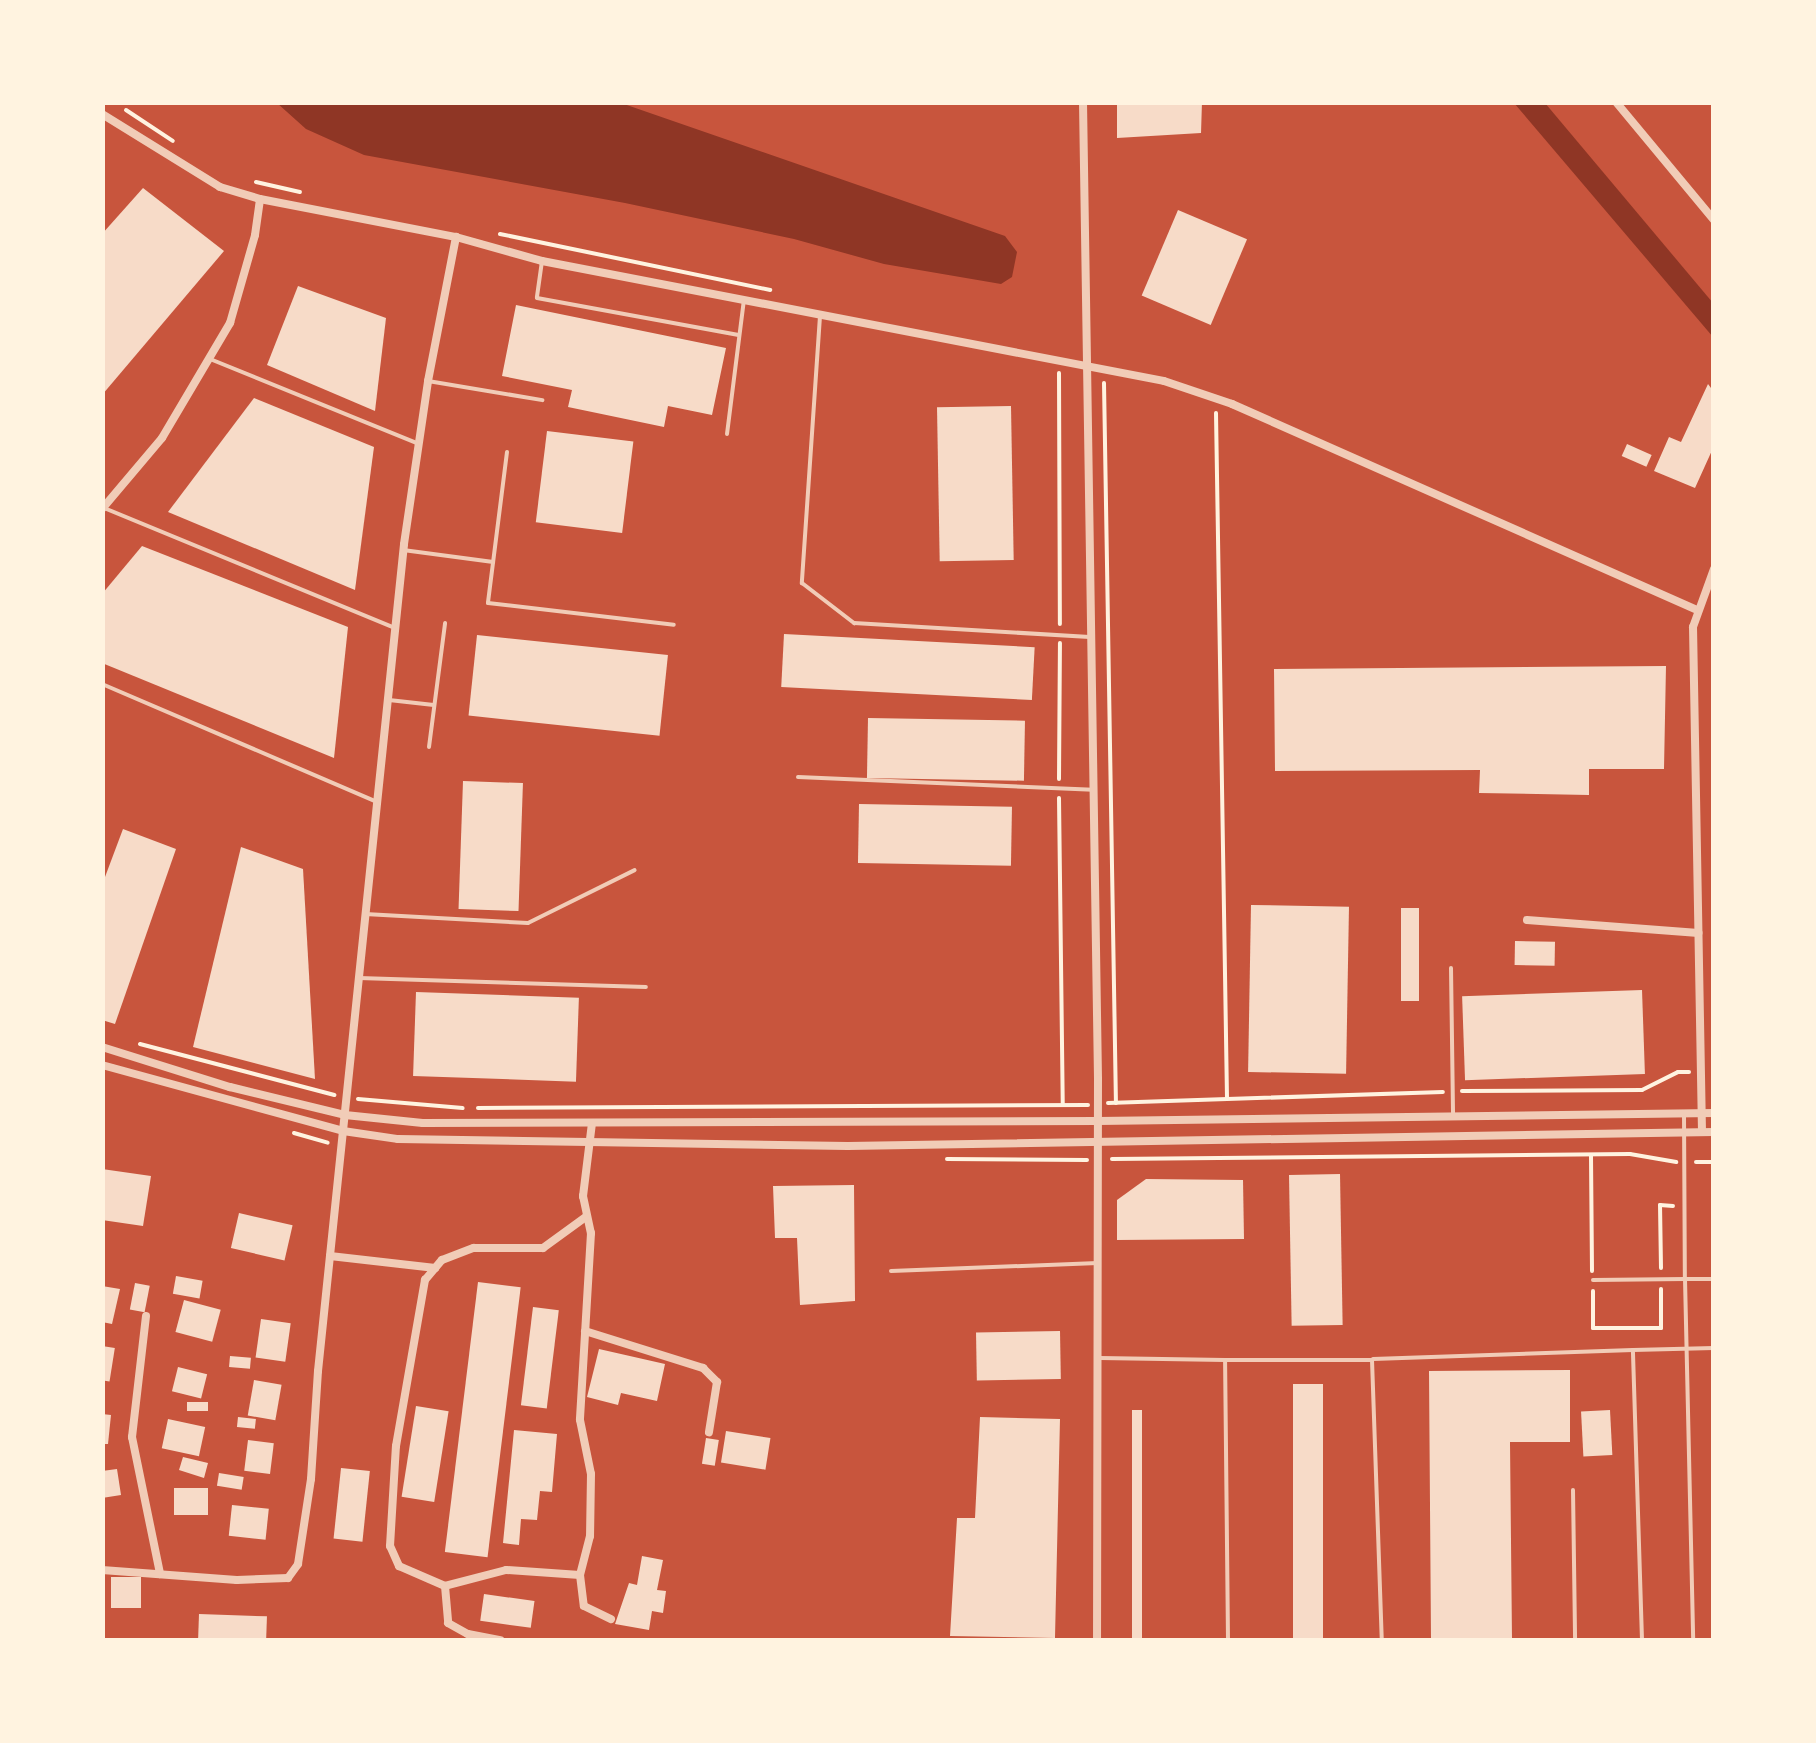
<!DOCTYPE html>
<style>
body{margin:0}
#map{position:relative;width:1816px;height:1743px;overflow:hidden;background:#c8553d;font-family:"Noto Sans",sans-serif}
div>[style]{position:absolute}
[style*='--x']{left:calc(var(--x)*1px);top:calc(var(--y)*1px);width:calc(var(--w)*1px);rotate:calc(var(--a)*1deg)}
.water>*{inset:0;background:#8f3625}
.building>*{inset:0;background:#f7dbc8;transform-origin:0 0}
.path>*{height:4px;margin:-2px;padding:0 2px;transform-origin:2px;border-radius:2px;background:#fff3e0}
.service>*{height:4px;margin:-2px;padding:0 2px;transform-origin:2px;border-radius:2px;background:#f1ccb7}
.minor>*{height:8px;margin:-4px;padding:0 4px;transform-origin:4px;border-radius:4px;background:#f1ccb7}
span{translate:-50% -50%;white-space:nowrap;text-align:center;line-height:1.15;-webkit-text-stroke:10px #fff3e0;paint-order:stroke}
.frame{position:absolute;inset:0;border:105px solid #fff3e0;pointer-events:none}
</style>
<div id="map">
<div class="water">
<div style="clip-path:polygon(277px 103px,621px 103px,1005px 236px,1017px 252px,1012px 277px,1001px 284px,884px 264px,794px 239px,625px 203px,364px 155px,306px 129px)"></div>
<div style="clip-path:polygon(1514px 103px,1545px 103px,1713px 303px,1713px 337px)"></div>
</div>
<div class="building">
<div style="clip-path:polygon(1117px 102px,1202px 102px,1201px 133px,1117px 138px)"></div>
<div style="clip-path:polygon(143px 188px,224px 251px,102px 395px,102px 234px)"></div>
<div style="left:1178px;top:210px;width:75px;height:93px;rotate:23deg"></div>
<div style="clip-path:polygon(298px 286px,386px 318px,375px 411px,267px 365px)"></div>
<div style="clip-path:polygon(516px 305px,726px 348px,712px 415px,668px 406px,664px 427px,568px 407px,572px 390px,502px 376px)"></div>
<div style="clip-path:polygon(1708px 384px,1714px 392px,1714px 446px,1695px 488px,1654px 471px,1669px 437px,1681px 442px)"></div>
<div style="clip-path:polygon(254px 398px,374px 447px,355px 590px,168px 512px)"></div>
<div style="left:1011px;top:406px;width:154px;height:74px;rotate:89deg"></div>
<div style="left:547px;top:431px;width:87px;height:92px;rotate:7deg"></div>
<div style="left:1627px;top:444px;width:27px;height:13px;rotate:24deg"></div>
<div style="clip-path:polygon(142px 546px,348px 627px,334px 758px,102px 663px,102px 594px)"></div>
<div style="left:784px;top:634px;width:251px;height:53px;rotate:3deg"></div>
<div style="left:477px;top:635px;width:192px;height:81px;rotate:6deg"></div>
<div style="clip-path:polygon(1666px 666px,1664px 769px,1589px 769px,1589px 795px,1479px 793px,1480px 770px,1275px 771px,1274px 669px)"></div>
<div style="left:868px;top:718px;width:157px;height:60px;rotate:1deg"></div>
<div style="left:463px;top:781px;width:60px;height:128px;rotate:2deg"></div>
<div style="left:859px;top:804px;width:153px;height:59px;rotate:1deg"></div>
<div style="clip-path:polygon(123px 829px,176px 849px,115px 1024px,102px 1020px,102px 885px)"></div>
<div style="clip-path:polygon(241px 847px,303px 869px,315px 1079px,193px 1047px)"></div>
<div style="left:1251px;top:905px;width:98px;height:167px;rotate:1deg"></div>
<div style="left:1401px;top:908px;width:18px;height:93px"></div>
<div style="left:1515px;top:941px;width:40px;height:24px;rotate:1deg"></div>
<div style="left:1642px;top:990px;width:84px;height:180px;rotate:88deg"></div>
<div style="left:416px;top:992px;width:163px;height:84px;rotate:2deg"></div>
<div style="clip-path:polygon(102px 1169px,151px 1176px,143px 1226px,102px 1220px)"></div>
<div style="left:1340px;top:1174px;width:151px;height:51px;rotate:89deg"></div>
<div style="clip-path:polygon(1146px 1179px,1243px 1180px,1244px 1239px,1117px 1240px,1117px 1200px)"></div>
<div style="clip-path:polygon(854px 1185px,855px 1301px,800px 1305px,797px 1238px,775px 1238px,773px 1186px)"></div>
<div style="left:239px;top:1213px;width:55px;height:36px;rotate:13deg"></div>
<div style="left:176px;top:1276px;width:27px;height:18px;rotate:10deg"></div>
<div style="left:478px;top:1282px;width:43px;height:272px;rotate:7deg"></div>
<div style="left:135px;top:1283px;width:15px;height:27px;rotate:11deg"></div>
<div style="clip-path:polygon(102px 1286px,120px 1289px,112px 1324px,102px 1322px)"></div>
<div style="left:184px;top:1300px;width:38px;height:33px;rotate:15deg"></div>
<div style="left:533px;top:1307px;width:26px;height:99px;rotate:7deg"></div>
<div style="left:261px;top:1319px;width:30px;height:39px;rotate:8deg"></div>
<div style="left:1060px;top:1331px;width:48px;height:84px;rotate:89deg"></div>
<div style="left:102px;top:1346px;width:13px;height:34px;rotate:9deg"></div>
<div style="clip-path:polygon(599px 1349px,665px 1364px,657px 1401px,621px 1393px,618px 1405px,587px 1397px)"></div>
<div style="left:230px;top:1356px;width:21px;height:11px;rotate:5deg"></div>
<div style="left:178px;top:1367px;width:30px;height:25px;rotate:14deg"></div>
<div style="clip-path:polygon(1570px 1370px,1570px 1442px,1510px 1442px,1512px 1640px,1431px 1640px,1429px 1371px)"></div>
<div style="left:254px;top:1380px;width:28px;height:36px;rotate:10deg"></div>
<div style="left:1293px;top:1384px;width:30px;height:256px"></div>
<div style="left:187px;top:1402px;width:21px;height:9px"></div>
<div style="left:416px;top:1406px;width:33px;height:92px;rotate:9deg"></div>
<div style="left:1132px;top:1410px;width:10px;height:230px"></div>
<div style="left:1610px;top:1410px;width:45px;height:29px;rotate:87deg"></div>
<div style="clip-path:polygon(102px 1414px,111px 1415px,108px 1444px,102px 1444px)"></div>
<div style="left:238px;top:1417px;width:18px;height:10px;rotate:6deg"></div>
<div style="clip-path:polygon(980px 1417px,1060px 1419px,1055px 1638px,950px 1636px,957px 1518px,975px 1518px)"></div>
<div style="left:168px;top:1419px;width:38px;height:30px;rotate:12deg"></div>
<div style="clip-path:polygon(514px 1430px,557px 1434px,552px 1492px,540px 1491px,537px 1520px,521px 1519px,519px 1545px,503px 1543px)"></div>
<div style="left:726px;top:1431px;width:45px;height:32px;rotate:9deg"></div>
<div style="left:706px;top:1438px;width:13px;height:26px;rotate:9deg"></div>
<div style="left:248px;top:1440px;width:26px;height:31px;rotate:7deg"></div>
<div style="clip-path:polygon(183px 1457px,208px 1463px,204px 1478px,179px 1470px)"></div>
<div style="left:341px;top:1468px;width:29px;height:71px;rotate:6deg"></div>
<div style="clip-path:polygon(117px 1469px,121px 1495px,102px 1498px,102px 1471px)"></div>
<div style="left:219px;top:1473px;width:25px;height:13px;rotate:9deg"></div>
<div style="left:174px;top:1488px;width:34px;height:27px"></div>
<div style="left:232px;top:1505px;width:37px;height:31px;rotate:6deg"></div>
<div style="clip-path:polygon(642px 1556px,663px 1560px,657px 1590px,666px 1591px,663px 1613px,652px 1611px,649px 1630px,615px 1624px,629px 1583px,637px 1585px)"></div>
<div style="left:111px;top:1577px;width:30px;height:31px"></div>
<div style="left:484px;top:1594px;width:51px;height:27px;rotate:8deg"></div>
<div style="left:199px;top:1614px;width:68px;height:26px;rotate:2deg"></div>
</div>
<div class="path">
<div style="--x:126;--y:110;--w:56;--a:33.4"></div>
<div style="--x:256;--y:182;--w:45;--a:12.8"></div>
<div style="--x:500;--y:234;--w:276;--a:11.7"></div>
<div style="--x:1059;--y:373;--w:251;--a:89.8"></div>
<div style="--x:1104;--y:383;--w:720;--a:89.05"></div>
<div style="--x:1216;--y:413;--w:685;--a:89.08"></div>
<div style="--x:1059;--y:779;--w:136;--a:-89.6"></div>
<div style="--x:1059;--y:798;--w:306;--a:89.3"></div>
<div style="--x:140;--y:1044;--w:201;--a:14.7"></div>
<div style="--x:1462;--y:1091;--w:180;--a:-0.3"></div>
<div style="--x:1642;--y:1090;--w:40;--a:-26.6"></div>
<div style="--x:1678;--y:1072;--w:11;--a:0"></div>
<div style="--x:358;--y:1099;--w:105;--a:4.9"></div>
<div style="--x:1108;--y:1103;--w:335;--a:-1.9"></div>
<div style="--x:478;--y:1108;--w:610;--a:-0.28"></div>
<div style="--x:294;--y:1133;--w:35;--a:16"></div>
<div style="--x:1591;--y:1156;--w:115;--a:89.5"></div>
<div style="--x:947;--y:1159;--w:140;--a:0.4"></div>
<div style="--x:1112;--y:1159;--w:518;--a:-0.55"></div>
<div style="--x:1630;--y:1154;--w:47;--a:9.9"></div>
<div style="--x:1696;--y:1162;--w:18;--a:0"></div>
<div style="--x:1661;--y:1268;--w:63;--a:-90.9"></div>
<div style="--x:1660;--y:1205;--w:13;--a:4"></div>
<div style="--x:1593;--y:1291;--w:37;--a:90"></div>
<div style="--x:1593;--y:1328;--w:68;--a:0"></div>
<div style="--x:1661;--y:1328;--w:39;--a:-90"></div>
</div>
<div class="service">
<div style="--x:542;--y:261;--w:37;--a:98"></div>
<div style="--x:537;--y:298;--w:205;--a:10.4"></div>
<div style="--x:820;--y:316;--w:268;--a:93.9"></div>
<div style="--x:802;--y:583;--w:66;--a:37.6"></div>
<div style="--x:854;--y:623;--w:236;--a:3.4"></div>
<div style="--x:210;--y:359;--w:226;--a:22.1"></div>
<div style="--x:428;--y:381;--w:116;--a:9.5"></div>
<div style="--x:727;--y:434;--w:136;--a:-82.8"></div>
<div style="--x:507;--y:452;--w:152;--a:97.2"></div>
<div style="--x:488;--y:603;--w:187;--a:6.7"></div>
<div style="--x:104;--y:508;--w:315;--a:22.4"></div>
<div style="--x:403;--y:550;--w:91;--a:7.6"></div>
<div style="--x:102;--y:684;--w:299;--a:23.2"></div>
<div style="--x:389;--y:700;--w:45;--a:6.3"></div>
<div style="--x:429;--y:747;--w:125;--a:-82.6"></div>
<div style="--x:798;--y:777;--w:295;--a:2.5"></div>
<div style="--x:365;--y:914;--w:163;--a:3.2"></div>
<div style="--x:528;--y:923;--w:119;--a:-26.4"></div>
<div style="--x:1451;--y:968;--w:149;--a:89.2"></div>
<div style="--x:359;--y:978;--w:287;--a:1.8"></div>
<div style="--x:1684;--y:1114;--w:165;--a:89.7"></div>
<div style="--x:1685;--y:1279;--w:29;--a:0"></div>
<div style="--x:891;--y:1271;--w:207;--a:-2.2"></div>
<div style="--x:1593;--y:1280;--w:92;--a:-0.6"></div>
<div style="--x:1685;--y:1279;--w:361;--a:88.7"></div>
<div style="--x:1100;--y:1358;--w:125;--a:0.9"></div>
<div style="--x:1373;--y:1359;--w:260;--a:-2"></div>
<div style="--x:1573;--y:1490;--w:150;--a:89.2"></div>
<div style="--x:1228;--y:1640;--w:280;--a:-90.6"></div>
<div style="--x:1225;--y:1360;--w:147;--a:0"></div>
<div style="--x:1372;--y:1360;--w:280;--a:88"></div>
<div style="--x:1642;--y:1640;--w:290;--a:-91.8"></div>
<div style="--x:1633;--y:1350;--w:81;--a:-1.4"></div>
</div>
<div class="minor">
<div style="--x:1083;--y:102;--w:977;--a:89.12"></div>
<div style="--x:1098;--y:1079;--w:561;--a:90.1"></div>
<div style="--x:1616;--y:102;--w:153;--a:50.3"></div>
<div style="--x:102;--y:114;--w:139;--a:31.7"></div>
<div style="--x:220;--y:187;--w:42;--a:16.7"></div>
<div style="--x:260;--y:199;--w:200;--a:11"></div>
<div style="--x:456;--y:237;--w:89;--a:15.6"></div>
<div style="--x:542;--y:261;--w:633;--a:10.92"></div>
<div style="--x:1164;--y:381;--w:72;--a:18.7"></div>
<div style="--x:1232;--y:404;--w:509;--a:23.89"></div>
<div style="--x:102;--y:509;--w:93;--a:-49.8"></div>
<div style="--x:162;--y:438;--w:134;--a:-59.4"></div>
<div style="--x:230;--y:323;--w:91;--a:-74.1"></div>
<div style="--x:255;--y:235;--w:36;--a:-82"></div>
<div style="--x:1527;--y:920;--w:172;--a:4.3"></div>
<div style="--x:102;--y:1047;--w:134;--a:17.4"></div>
<div style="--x:230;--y:1087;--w:118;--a:13.7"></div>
<div style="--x:345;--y:1115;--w:78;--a:5.9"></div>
<div style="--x:423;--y:1123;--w:675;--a:-0.17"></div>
<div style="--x:1098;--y:1121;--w:616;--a:-0.74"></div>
<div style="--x:102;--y:1065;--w:250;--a:15.3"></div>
<div style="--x:343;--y:1131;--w:56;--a:8.3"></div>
<div style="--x:398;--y:1139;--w:450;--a:0.9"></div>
<div style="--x:848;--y:1146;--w:866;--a:-0.93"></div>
<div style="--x:592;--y:1123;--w:74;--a:97"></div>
<div style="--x:583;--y:1196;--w:38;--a:78"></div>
<div style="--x:591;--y:1233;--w:187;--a:93.4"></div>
<div style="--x:580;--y:1420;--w:55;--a:78.5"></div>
<div style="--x:591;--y:1474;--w:62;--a:90.9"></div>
<div style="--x:590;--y:1536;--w:40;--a:104.4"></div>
<div style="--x:580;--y:1575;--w:31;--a:83"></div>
<div style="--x:584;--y:1606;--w:30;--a:26"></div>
<div style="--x:1702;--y:1132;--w:505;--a:-91.02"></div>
<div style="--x:1693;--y:627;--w:62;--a:-70.1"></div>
<div style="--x:330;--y:1256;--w:106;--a:6.5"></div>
<div style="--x:146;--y:1316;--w:122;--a:96.6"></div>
<div style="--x:132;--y:1437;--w:140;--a:78.4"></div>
<div style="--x:585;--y:1331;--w:124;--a:17.4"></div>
<div style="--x:703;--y:1368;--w:20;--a:45"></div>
<div style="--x:717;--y:1382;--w:51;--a:99.1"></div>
<div style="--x:102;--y:1570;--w:135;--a:4.2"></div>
<div style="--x:237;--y:1580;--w:51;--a:-2.2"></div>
<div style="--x:288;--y:1578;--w:17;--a:-54"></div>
<div style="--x:298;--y:1564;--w:86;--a:-81.3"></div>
<div style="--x:311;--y:1479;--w:108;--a:-86.3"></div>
<div style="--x:318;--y:1371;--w:831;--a:-84.06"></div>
<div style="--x:404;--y:544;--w:165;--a:-81.6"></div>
<div style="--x:428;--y:381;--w:147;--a:-79"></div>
<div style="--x:580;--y:1575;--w:74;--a:-176.1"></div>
<div style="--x:506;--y:1570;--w:63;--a:165.3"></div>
<div style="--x:445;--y:1586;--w:50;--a:-156.5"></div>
<div style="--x:399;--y:1566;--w:22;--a:-114"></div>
<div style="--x:390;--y:1546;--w:100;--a:-86.6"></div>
<div style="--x:396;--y:1446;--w:169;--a:-80.1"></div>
<div style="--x:425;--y:1280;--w:26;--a:-50"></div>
<div style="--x:442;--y:1260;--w:34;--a:-21"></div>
<div style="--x:474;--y:1248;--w:69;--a:0"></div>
<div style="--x:543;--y:1248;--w:54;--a:-36"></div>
<div style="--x:445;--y:1586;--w:37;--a:85"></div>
<div style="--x:448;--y:1623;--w:23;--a:29"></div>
<div style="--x:468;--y:1634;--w:33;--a:11"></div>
</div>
<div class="frame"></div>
</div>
